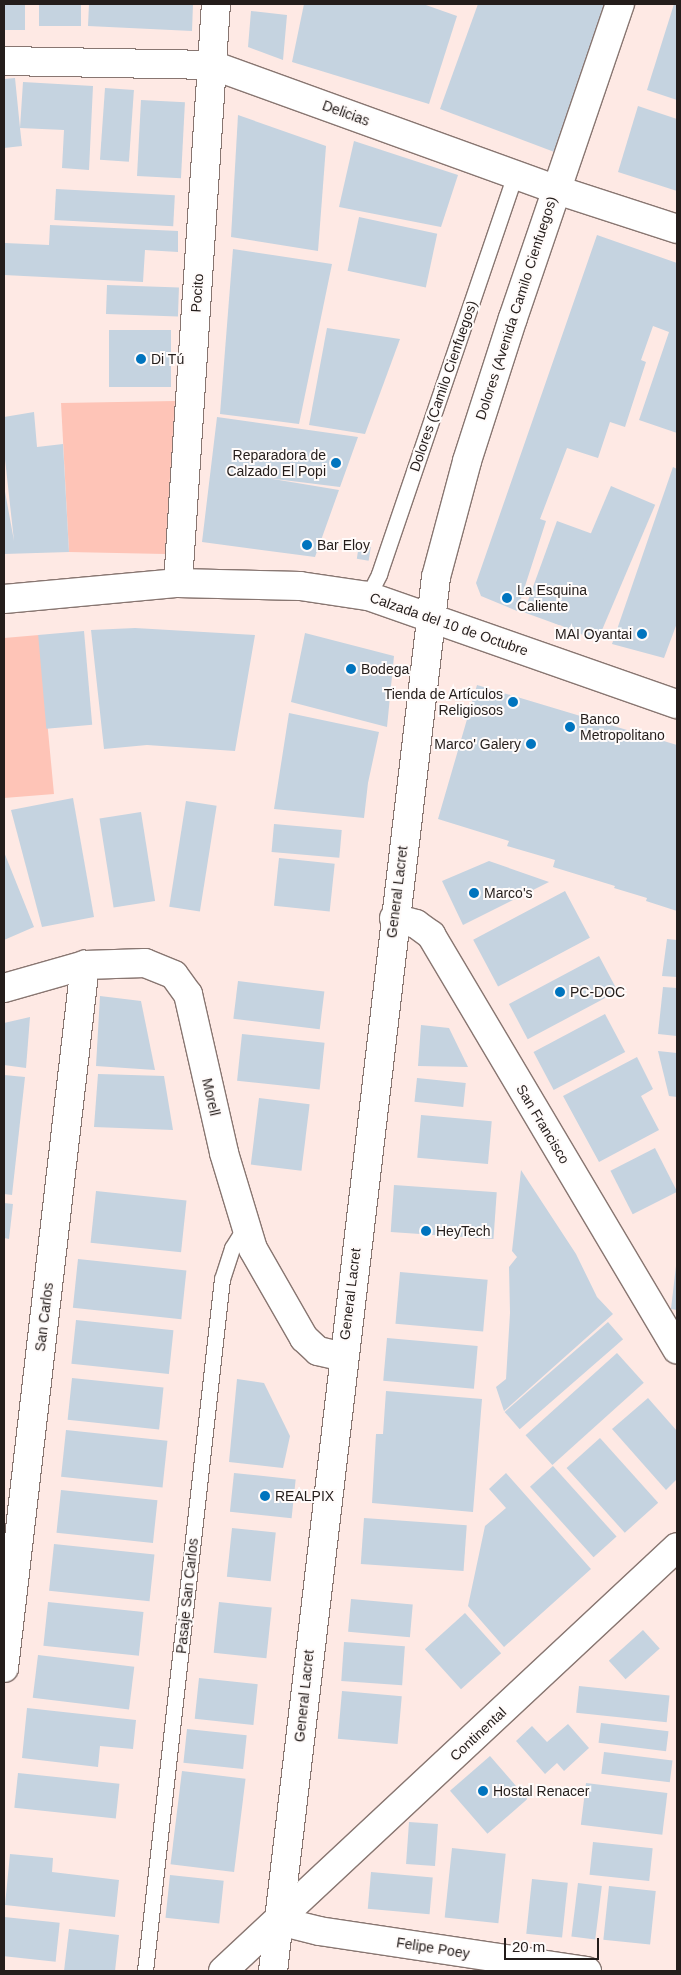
<!DOCTYPE html>
<meta charset="utf-8">
<style>
body{margin:0}
#map{position:relative;width:681px;height:1975px;overflow:hidden;background:#fee9e4;font-family:Arial,sans-serif}
div>[style]{position:absolute}
[style*='--x']{left:calc(var(--x)*1px);top:calc(var(--y)*1px);width:calc(var(--w)*1px);rotate:calc(var(--a)*1deg)}
.green>*{inset:0;background:#fec4b7}
.building>*{inset:0;background:#c5d3e0;transform-origin:0 0}
.roads{filter:drop-shadow(1px 0 #887671) drop-shadow(-1px 0 #887671) drop-shadow(0 1px #887671) drop-shadow(0 -1px #887671)}
.lane>*{height:15px;margin:-7.5px;padding:0 7.5px;transform-origin:7.5px;border-radius:7.5px;background:#fff}
.street>*{height:28px;margin:-14px;padding:0 14px;transform-origin:14px;border-radius:14px;background:#fff}
.secondary>*{height:28px;margin:-14px;padding:0 14px;transform-origin:14px;border-radius:14px;background:#fff}
.primary>*{height:28px;margin:-14px;padding:0 14px;transform-origin:14px;border-radius:14px;background:#fff}
.dots>*{width:14px;height:14px;translate:-50% -50%;box-sizing:border-box;border:2px solid #fffbfa;border-radius:50%}
span{translate:-50% -50%;white-space:nowrap;text-align:center;line-height:1.15;-webkit-text-stroke:4px #fffbfa;paint-order:stroke}
.street-label{font-size:14px;color:#241d1b}
.poi-label{font-size:14px;color:#241d1b}
.left{translate:0 -50%;text-align:left}
.right{translate:-100% -50%;text-align:right}
.frame{position:absolute;inset:0;border:5px solid #241d1b;pointer-events:none}
.scale{position:absolute;left:504px;top:1938px;width:95px;height:22px;box-sizing:border-box;border:2px solid #241d1b;border-top:0;padding-left:6px;font-size:15px;line-height:18px;white-space:nowrap;color:#241d1b;-webkit-text-stroke:4px #fffbfa;paint-order:stroke}
</style>
<div id="map">
<div class="green">
<div style="clip-path:polygon(175px 401px,165px 554px,69px 552px,61px 403px)"></div>
<div style="clip-path:polygon(39px 635px,54px 794px,4px 798px,4px 638px)"></div>
</div>
<div class="building">
<div style="left:4px;top:4px;width:21px;height:26px"></div>
<div style="left:39px;top:4px;width:42px;height:22px"></div>
<div style="clip-path:polygon(89px 4px,193px 4px,192px 31px,88px 26px)"></div>
<div style="clip-path:polygon(304px 4px,423px 4px,457px 16px,429px 104px,292px 62px)"></div>
<div style="clip-path:polygon(478px 4px,607px 4px,557px 153px,440px 109px)"></div>
<div style="clip-path:polygon(674px 4px,677px 4px,677px 100px,647px 90px)"></div>
<div style="clip-path:polygon(251px 11px,287px 15px,283px 60px,248px 47px)"></div>
<div style="clip-path:polygon(15px 78px,20px 128px,23px 82px,93px 86px,89px 170px,62px 168px,64px 130px,20px 128px,22px 146px,4px 148px,4px 79px)"></div>
<div style="left:105px;top:88px;width:29px;height:72px;rotate:4deg"></div>
<div style="left:141px;top:100px;width:44px;height:76px;rotate:3deg"></div>
<div style="clip-path:polygon(638px 106px,677px 119px,677px 191px,618px 172px)"></div>
<div style="clip-path:polygon(238px 115px,326px 146px,318px 251px,231px 237px)"></div>
<div style="clip-path:polygon(354px 141px,458px 175px,441px 227px,339px 207px)"></div>
<div style="left:56px;top:189px;width:119px;height:31px;rotate:3deg"></div>
<div style="left:359px;top:217px;width:80px;height:55px;rotate:12deg"></div>
<div style="clip-path:polygon(50px 225px,178px 231px,178px 252px,145px 250px,143px 282px,4px 275px,5px 243px,49px 245px)"></div>
<div style="clip-path:polygon(597px 235px,677px 263px,677px 433px,639px 420px,669px 332px,653px 326px,641px 360px,646px 362px,625px 427px,610px 422px,598px 458px,567px 448px,540px 519px,546px 521px,517px 611px,481px 596px,476px 583px)"></div>
<div style="clip-path:polygon(233px 249px,332px 264px,299px 424px,220px 414px)"></div>
<div style="left:107px;top:285px;width:72px;height:29px;rotate:2deg"></div>
<div style="clip-path:polygon(327px 328px,400px 339px,365px 434px,309px 425px)"></div>
<div style="left:109px;top:330px;width:62px;height:57px"></div>
<div style="clip-path:polygon(34px 412px,37px 447px,63px 444px,69px 552px,4px 554px,4px 486px,14px 541px,4px 450px,4px 417px)"></div>
<div style="clip-path:polygon(217px 417px,358px 437px,340px 487px,267px 478px,339px 490px,315px 557px,202px 542px)"></div>
<div style="clip-path:polygon(673px 467px,677px 469px,677px 623px,664px 658px,612px 644px)"></div>
<div style="left:611px;top:486px;width:48px;height:148px;rotate:23deg"></div>
<div style="left:557px;top:521px;width:38px;height:97px;rotate:20deg"></div>
<div style="left:359px;top:545px;width:12px;height:14px;rotate:9deg"></div>
<div style="clip-path:polygon(135px 628px,255px 635px,235px 751px,147px 745px,104px 749px,91px 630px)"></div>
<div style="left:84px;top:631px;width:94px;height:46px;rotate:85deg"></div>
<div style="clip-path:polygon(305px 633px,394px 656px,387px 727px,291px 702px)"></div>
<div style="clip-path:polygon(477px 685px,677px 745px,677px 911px,646px 901px,647px 898px,614px 888px,615px 886px,553px 867px,555px 860px,507px 846px,509px 841px,438px 819px)"></div>
<div style="clip-path:polygon(289px 713px,379px 732px,368px 783px,364px 818px,274px 809px)"></div>
<div style="clip-path:polygon(73px 798px,94px 917px,42px 927px,11px 810px)"></div>
<div style="left:186px;top:801px;width:31px;height:107px;rotate:9deg"></div>
<div style="left:141px;top:812px;width:90px;height:42px;rotate:81deg"></div>
<div style="left:274px;top:824px;width:68px;height:28px;rotate:5deg"></div>
<div style="clip-path:polygon(4px 852px,34px 927px,4px 940px)"></div>
<div style="left:279px;top:858px;width:56px;height:48px;rotate:6deg"></div>
<div style="clip-path:polygon(489px 861px,549px 882px,463px 925px,442px 881px)"></div>
<div style="left:565px;top:891px;width:53px;height:104px;rotate:62deg"></div>
<div style="clip-path:polygon(667px 939px,677px 940px,677px 977px,662px 976px)"></div>
<div style="left:599px;top:956px;width:40px;height:102px;rotate:62deg"></div>
<div style="left:238px;top:981px;width:87px;height:38px;rotate:7deg"></div>
<div style="clip-path:polygon(663px 987px,677px 988px,677px 1036px,658px 1034px)"></div>
<div style="clip-path:polygon(100px 996px,141px 1001px,155px 1070px,96px 1066px)"></div>
<div style="left:605px;top:1014px;width:43px;height:81px;rotate:62deg"></div>
<div style="clip-path:polygon(30px 1017px,26px 1068px,4px 1065px,4px 1023px)"></div>
<div style="clip-path:polygon(421px 1025px,449px 1028px,468px 1067px,418px 1066px)"></div>
<div style="left:242px;top:1034px;width:83px;height:47px;rotate:6deg"></div>
<div style="clip-path:polygon(658px 1051px,677px 1053px,677px 1097px,669px 1096px)"></div>
<div style="clip-path:polygon(637px 1057px,653px 1089px,641px 1096px,659px 1130px,599px 1162px,563px 1096px)"></div>
<div style="clip-path:polygon(98px 1074px,164px 1076px,173px 1130px,94px 1127px)"></div>
<div style="clip-path:polygon(4px 1075px,25px 1077px,12px 1195px,4px 1194px)"></div>
<div style="left:417px;top:1078px;width:49px;height:24px;rotate:6deg"></div>
<div style="left:259px;top:1098px;width:51px;height:67px;rotate:7deg"></div>
<div style="left:421px;top:1115px;width:71px;height:43px;rotate:5deg"></div>
<div style="left:655px;top:1148px;width:49px;height:50px;rotate:63deg"></div>
<div style="clip-path:polygon(521px 1170px,576px 1254px,597px 1297px,613px 1314px,504px 1411px,496px 1387px,506px 1379px,510px 1313px,509px 1267px,517px 1257px,512px 1251px)"></div>
<div style="left:394px;top:1185px;width:103px;height:47px;rotate:4deg"></div>
<div style="left:96px;top:1191px;width:91px;height:52px;rotate:6deg"></div>
<div style="clip-path:polygon(4px 1203px,13px 1204px,9px 1239px,4px 1238px)"></div>
<div style="left:78px;top:1259px;width:109px;height:49px;rotate:6deg"></div>
<div style="clip-path:polygon(676px 1266px,677px 1266px,677px 1310px,671px 1309px)"></div>
<div style="left:400px;top:1272px;width:88px;height:52px;rotate:5deg"></div>
<div style="left:76px;top:1320px;width:98px;height:44px;rotate:6deg"></div>
<div style="left:608px;top:1322px;width:23px;height:137px;rotate:49deg"></div>
<div style="left:387px;top:1338px;width:91px;height:43px;rotate:5deg"></div>
<div style="left:617px;top:1353px;width:40px;height:123px;rotate:48deg"></div>
<div style="left:72px;top:1378px;width:92px;height:42px;rotate:6deg"></div>
<div style="clip-path:polygon(237px 1379px,264px 1383px,290px 1436px,283px 1468px,229px 1462px)"></div>
<div style="clip-path:polygon(386px 1391px,482px 1399px,473px 1512px,372px 1503px,376px 1434px,383px 1434px)"></div>
<div style="clip-path:polygon(648px 1398px,677px 1431px,677px 1479px,666px 1490px,612px 1429px)"></div>
<div style="left:66px;top:1430px;width:102px;height:47px;rotate:6deg"></div>
<div style="left:600px;top:1438px;width:87px;height:45px;rotate:48deg"></div>
<div style="left:553px;top:1466px;width:95px;height:31px;rotate:48deg"></div>
<div style="left:234px;top:1473px;width:62px;height:39px;rotate:6deg"></div>
<div style="clip-path:polygon(506px 1473px,591px 1569px,504px 1647px,468px 1606px,485px 1526px,506px 1508px,489px 1489px)"></div>
<div style="left:61px;top:1490px;width:97px;height:43px;rotate:6deg"></div>
<div style="left:364px;top:1518px;width:103px;height:46px;rotate:4deg"></div>
<div style="left:232px;top:1528px;width:44px;height:49px;rotate:6deg"></div>
<div style="left:54px;top:1544px;width:101px;height:47px;rotate:6deg"></div>
<div style="left:351px;top:1599px;width:62px;height:33px;rotate:5deg"></div>
<div style="left:48px;top:1602px;width:96px;height:44px;rotate:6deg"></div>
<div style="left:219px;top:1602px;width:53px;height:51px;rotate:6deg"></div>
<div style="left:465px;top:1613px;width:54px;height:54px;rotate:48deg"></div>
<div style="left:643px;top:1630px;width:25px;height:46px;rotate:48deg"></div>
<div style="left:344px;top:1642px;width:61px;height:39px;rotate:4deg"></div>
<div style="left:38px;top:1655px;width:97px;height:43px;rotate:7deg"></div>
<div style="left:199px;top:1678px;width:59px;height:41px;rotate:6deg"></div>
<div style="left:579px;top:1686px;width:91px;height:27px;rotate:6deg"></div>
<div style="left:342px;top:1691px;width:60px;height:48px;rotate:5deg"></div>
<div style="clip-path:polygon(27px 1708px,136px 1720px,133px 1749px,100px 1746px,98px 1767px,22px 1758px)"></div>
<div style="left:601px;top:1723px;width:68px;height:20px;rotate:7deg"></div>
<div style="clip-path:polygon(568px 1724px,589px 1748px,564px 1771px,557px 1763px,545px 1774px,516px 1741px,532px 1726px,547px 1742px)"></div>
<div style="left:187px;top:1729px;width:60px;height:34px;rotate:6deg"></div>
<div style="left:604px;top:1752px;width:69px;height:22px;rotate:7deg"></div>
<div style="left:490px;top:1756px;width:57px;height:53px;rotate:49deg"></div>
<div style="left:182px;top:1771px;width:64px;height:94px;rotate:7deg"></div>
<div style="left:18px;top:1773px;width:102px;height:35px;rotate:6deg"></div>
<div style="left:586px;top:1783px;width:82px;height:42px;rotate:7deg"></div>
<div style="left:409px;top:1822px;width:29px;height:42px;rotate:4deg"></div>
<div style="left:593px;top:1842px;width:60px;height:33px;rotate:6deg"></div>
<div style="left:452px;top:1848px;width:54px;height:70px;rotate:6deg"></div>
<div style="clip-path:polygon(10px 1854px,53px 1858px,52px 1872px,119px 1880px,115px 1917px,5px 1905px)"></div>
<div style="left:371px;top:1872px;width:62px;height:37px;rotate:5deg"></div>
<div style="left:170px;top:1875px;width:54px;height:43px;rotate:6deg"></div>
<div style="left:532px;top:1879px;width:36px;height:55px;rotate:6deg"></div>
<div style="left:578px;top:1883px;width:24px;height:54px;rotate:7deg"></div>
<div style="left:609px;top:1886px;width:47px;height:54px;rotate:6deg"></div>
<div style="left:4px;top:1917px;width:56px;height:39px;rotate:6deg"></div>
<div style="clip-path:polygon(69px 1929px,119px 1935px,115px 1971px,64px 1971px)"></div>
</div>
<div class="roads">
<div class="lane">
<div style="--x:368;--y:596;--w:25;--a:-63"></div>
<div style="--x:379;--y:574;--w:422;--a:-71.2"></div>
<div style="--x:145;--y:1971;--w:696;--a:-83.65"></div>
<div style="--x:222;--y:1279;--w:33;--a:-72"></div>
<div style="--x:232;--y:1248;--w:25;--a:-58"></div>
</div>
<div class="street">
<div style="--x:4;--y:61;--w:208;--a:1.1"></div>
<div style="--x:212;--y:65;--w:364;--a:19.9"></div>
<div style="--x:554;--y:189;--w:129;--a:18"></div>
<div style="--x:394;--y:918;--w:23;--a:15"></div>
<div style="--x:416;--y:924;--w:19;--a:36"></div>
<div style="--x:431;--y:935;--w:482;--a:59.3"></div>
<div style="--x:4;--y:988;--w:84;--a:-15.9"></div>
<div style="--x:85;--y:965;--w:60;--a:-1.9"></div>
<div style="--x:145;--y:963;--w:31;--a:22"></div>
<div style="--x:174;--y:975;--w:24;--a:54"></div>
<div style="--x:188;--y:994;--w:163;--a:77.2"></div>
<div style="--x:224;--y:1153;--w:100;--a:73.2"></div>
<div style="--x:253;--y:1249;--w:103;--a:60.2"></div>
<div style="--x:304;--y:1338;--w:19;--a:43"></div>
<div style="--x:318;--y:1351;--w:26;--a:13"></div>
<div style="--x:4;--y:1668;--w:708;--a:-83.43"></div>
<div style="--x:279;--y:1921;--w:41;--a:14"></div>
<div style="--x:319;--y:1931;--w:271;--a:8.5"></div>
<div style="--x:223;--y:1971;--w:621;--a:-43.04"></div>
</div>
<div class="secondary">
<div style="--x:178;--y:583;--w:580;--a:-86.25"></div>
<div style="--x:273;--y:1971;--w:1403;--a:-83.33"></div>
<div style="--x:436;--y:577;--w:120;--a:-75"></div>
<div style="--x:467;--y:461;--w:150;--a:-72.2"></div>
<div style="--x:513;--y:318;--w:332;--a:-71.2"></div>
</div>
<div class="primary">
<div style="--x:4;--y:599;--w:175;--a:-5.3"></div>
<div style="--x:178;--y:583;--w:122;--a:1.4"></div>
<div style="--x:300;--y:586;--w:69;--a:8.4"></div>
<div style="--x:368;--y:596;--w:327;--a:19.3"></div>
</div>
</div>
<div class="dots">
<div style="left:141px;top:359px;background:#0074be"></div>
<div style="left:336px;top:463px;background:#0074be"></div>
<div style="left:307px;top:545px;background:#0074be"></div>
<div style="left:507px;top:598px;background:#0074be"></div>
<div style="left:642px;top:634px;background:#0074be"></div>
<div style="left:351px;top:669px;background:#0074be"></div>
<div style="left:513px;top:702px;background:#0074be"></div>
<div style="left:570px;top:727px;background:#0074be"></div>
<div style="left:531px;top:744px;background:#0074be"></div>
<div style="left:474px;top:893px;background:#0074be"></div>
<div style="left:560px;top:992px;background:#0074be"></div>
<div style="left:426px;top:1231px;background:#0074be"></div>
<div style="left:265px;top:1496px;background:#0074be"></div>
<div style="left:483px;top:1791px;background:#0074be"></div>
</div>
<div class="street-label">
<span style="left:346px;top:113px;rotate:20deg">Delicias</span>
<span style="left:197px;top:293px;rotate:-86deg">Pocito</span>
<span style="left:516px;top:308px;rotate:-72deg">Dolores (Avenida Camilo Cienfuegos)</span>
<span style="left:443px;top:386px;rotate:-71deg">Dolores (Camilo Cienfuegos)</span>
<span style="left:449px;top:624px;rotate:19deg">Calzada del 10 de Octubre</span>
<span style="left:397px;top:892px;rotate:-83deg">General Lacret</span>
<span style="left:211px;top:1097px;rotate:77deg">Morell</span>
<span style="left:543px;top:1124px;rotate:59deg">San Francisco</span>
<span style="left:350px;top:1294px;rotate:-83deg">General Lacret</span>
<span style="left:44px;top:1317px;rotate:-83deg">San Carlos</span>
<span style="left:187px;top:1596px;rotate:-84deg">Pasaje San Carlos</span>
<span style="left:304px;top:1696px;rotate:-84deg">General Lacret</span>
<span style="left:478px;top:1734px;rotate:-43deg">Continental</span>
<span style="left:433px;top:1948px;rotate:9deg">Felipe Poey</span>
</div>
<div class="poi-label">
<span class="left" style="left:151px;top:359px">Di Tú</span>
<span class="right" style="left:326px;top:463px">Reparadora de<br>Calzado El Popi</span>
<span class="left" style="left:317px;top:545px">Bar Eloy</span>
<span class="left" style="left:517px;top:598px">La Esquina<br>Caliente</span>
<span class="right" style="left:632px;top:634px">MAI Oyantai</span>
<span class="left" style="left:361px;top:669px">Bodega</span>
<span class="right" style="left:503px;top:702px">Tienda de Artículos<br>Religiosos</span>
<span class="left" style="left:580px;top:727px">Banco<br>Metropolitano</span>
<span class="right" style="left:521px;top:744px">Marco' Galery</span>
<span class="left" style="left:484px;top:893px">Marco's</span>
<span class="left" style="left:570px;top:992px">PC-DOC</span>
<span class="left" style="left:436px;top:1231px">HeyTech</span>
<span class="left" style="left:275px;top:1496px">REALPIX</span>
<span class="left" style="left:493px;top:1791px">Hostal Renacer</span>
</div>
<div class="frame"></div>
<div class="scale">20 m</div>
</div>
